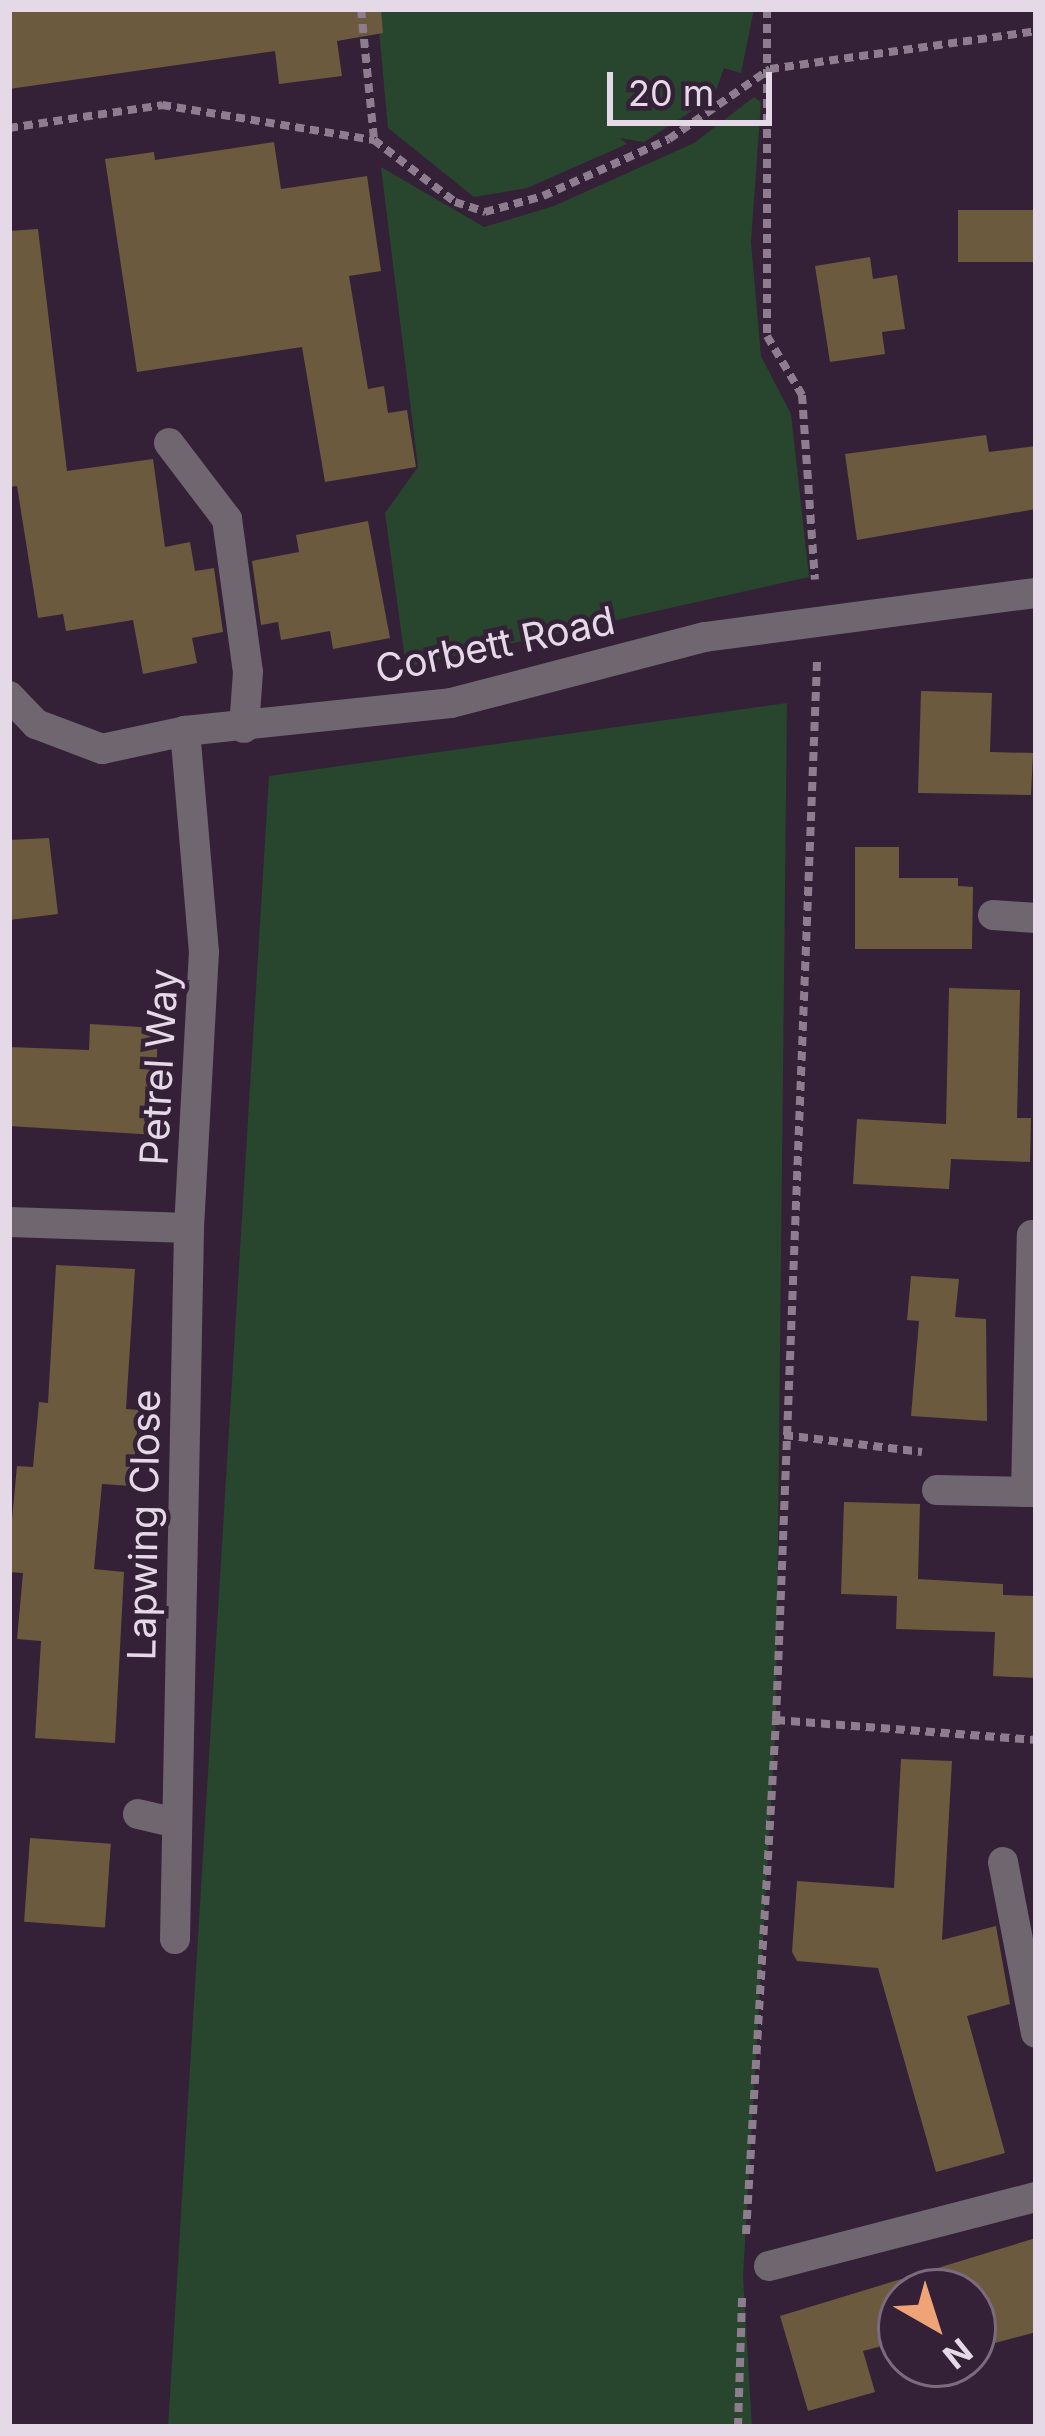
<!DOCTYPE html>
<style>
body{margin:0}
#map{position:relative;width:1045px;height:2436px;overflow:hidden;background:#342137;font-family:Inter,sans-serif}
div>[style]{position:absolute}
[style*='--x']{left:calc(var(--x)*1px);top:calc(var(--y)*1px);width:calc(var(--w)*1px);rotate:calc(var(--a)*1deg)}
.green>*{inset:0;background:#28452e}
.building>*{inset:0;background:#6b5a3e;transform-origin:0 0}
.path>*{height:8px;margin-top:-4px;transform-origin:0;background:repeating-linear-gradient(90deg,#8d7d8f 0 9px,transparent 0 15px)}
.minor>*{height:30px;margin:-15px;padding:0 15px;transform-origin:15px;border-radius:15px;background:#706670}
span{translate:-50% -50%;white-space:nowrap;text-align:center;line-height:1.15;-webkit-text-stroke:9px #342137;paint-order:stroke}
.street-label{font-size:39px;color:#e5d9e7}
.frame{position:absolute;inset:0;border:12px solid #e5d9e7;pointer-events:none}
.north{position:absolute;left:877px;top:2268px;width:120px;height:120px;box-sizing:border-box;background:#342137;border:3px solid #7b6b7d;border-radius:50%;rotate:141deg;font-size:33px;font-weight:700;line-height:48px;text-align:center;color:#e5d9e7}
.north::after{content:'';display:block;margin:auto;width:42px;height:54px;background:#efa377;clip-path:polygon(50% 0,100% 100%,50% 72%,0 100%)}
.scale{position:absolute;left:607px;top:72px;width:165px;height:54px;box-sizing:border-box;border:6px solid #e5d9e7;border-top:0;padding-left:15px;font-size:36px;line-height:42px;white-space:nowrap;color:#e5d9e7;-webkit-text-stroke:9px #342137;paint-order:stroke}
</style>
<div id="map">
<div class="green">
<div style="clip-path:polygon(377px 9px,754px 9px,741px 73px,724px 68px,715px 93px,686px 115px,644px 142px,620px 138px,627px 144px,527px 188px,474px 197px,388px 128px)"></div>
<div style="clip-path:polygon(754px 97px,761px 102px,751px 242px,761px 356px,791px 414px,809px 577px,406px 667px,385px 513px,418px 467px,381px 167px,484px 227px,554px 206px,694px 143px)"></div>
<div style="clip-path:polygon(787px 703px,776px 1720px,743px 2276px,752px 2427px,168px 2427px,269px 776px)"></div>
</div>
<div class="building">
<div style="clip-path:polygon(9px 9px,381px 9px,383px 33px,337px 41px,342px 76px,279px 84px,275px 51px,9px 89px)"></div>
<div style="clip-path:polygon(274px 142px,281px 189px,367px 176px,381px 271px,349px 276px,368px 389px,384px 386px,388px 413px,407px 410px,416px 467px,325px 482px,302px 347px,137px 372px,105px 159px,154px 152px,155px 160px)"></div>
<div style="left:1036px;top:210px;width:52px;height:78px;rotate:90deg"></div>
<div style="clip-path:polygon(38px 229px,67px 471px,153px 459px,165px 547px,190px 542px,195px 571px,214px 568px,223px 632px,192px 638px,197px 663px,143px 674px,133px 620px,66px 631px,63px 614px,38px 618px,17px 486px,9px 487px,9px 231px)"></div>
<div style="clip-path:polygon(870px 257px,873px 279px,897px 275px,905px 329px,882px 332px,885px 354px,830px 362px,815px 266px)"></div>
<div style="clip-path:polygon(986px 435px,989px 452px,1036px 446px,1036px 509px,857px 540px,845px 454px)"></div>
<div style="clip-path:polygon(368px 521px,390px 638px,333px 649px,330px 631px,281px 640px,278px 622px,261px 625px,252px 561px,299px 552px,296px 535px)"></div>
<div style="clip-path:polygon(921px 691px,992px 693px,990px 752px,1033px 753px,1031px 795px,918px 793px)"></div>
<div style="clip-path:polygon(49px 838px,58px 914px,9px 920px,9px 840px)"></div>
<div style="clip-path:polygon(855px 847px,899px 847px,899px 878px,958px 878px,958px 886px,973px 887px,972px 949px,855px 949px)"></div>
<div style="clip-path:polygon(949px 988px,1020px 990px,1017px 1118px,1031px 1118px,1030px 1162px,951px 1159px,949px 1189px,853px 1184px,857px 1119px,946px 1124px)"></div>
<div style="clip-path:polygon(90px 1024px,157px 1028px,157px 1135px,9px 1126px,9px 1047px,89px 1050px)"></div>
<div style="clip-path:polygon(56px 1265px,135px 1269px,126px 1409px,139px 1410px,132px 1486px,102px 1484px,94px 1569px,124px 1572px,115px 1743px,35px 1738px,41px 1641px,17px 1639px,23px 1573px,9px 1572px,9px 1551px,17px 1466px,33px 1467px,39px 1402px,48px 1403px)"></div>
<div style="clip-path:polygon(911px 1276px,959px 1279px,955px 1317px,986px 1319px,987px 1421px,911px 1416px,919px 1321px,907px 1320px)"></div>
<div style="clip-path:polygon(844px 1502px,920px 1504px,918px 1579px,1003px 1584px,1003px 1595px,1036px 1596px,1036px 1678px,993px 1676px,995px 1632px,896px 1629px,897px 1596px,841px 1594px)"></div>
<div style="clip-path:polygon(901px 1759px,952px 1761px,942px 1940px,996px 1926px,1010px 2004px,967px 2016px,1005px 2153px,936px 2172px,878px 1968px,797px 1961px,792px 1952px,797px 1881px,894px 1888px)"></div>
<div style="left:30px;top:1838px;width:81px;height:84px;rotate:4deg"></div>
<div style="clip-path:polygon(1036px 2238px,1036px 2332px,973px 2349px,973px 2292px,901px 2292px,901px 2341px,863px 2351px,875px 2392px,808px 2411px,780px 2316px)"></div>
</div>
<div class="path">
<div style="--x:361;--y:9;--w:132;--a:84.3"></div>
<div style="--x:767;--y:9;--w:327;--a:90"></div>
<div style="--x:767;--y:336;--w:69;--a:59.3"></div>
<div style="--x:802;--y:395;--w:185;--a:86"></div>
<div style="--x:9;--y:128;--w:155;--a:-8.5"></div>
<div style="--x:162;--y:105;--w:215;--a:9.4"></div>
<div style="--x:374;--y:140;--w:102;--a:37.4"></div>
<div style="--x:455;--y:202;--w:32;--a:18"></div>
<div style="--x:485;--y:212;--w:60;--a:-15.4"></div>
<div style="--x:543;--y:196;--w:138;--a:-24.3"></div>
<div style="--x:669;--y:139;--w:123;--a:-34.7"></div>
<div style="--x:770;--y:69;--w:269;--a:-8.1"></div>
<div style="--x:784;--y:1435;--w:139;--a:7"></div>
<div style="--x:776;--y:1720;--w:261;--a:4.4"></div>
<div style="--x:746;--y:2234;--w:515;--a:-86.66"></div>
<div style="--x:776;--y:1720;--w:1061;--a:-87.78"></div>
<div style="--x:738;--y:2427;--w:130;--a:-88.2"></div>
</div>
<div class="minor">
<div style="--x:169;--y:443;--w:96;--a:52.7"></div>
<div style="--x:227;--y:519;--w:154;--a:82.2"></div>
<div style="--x:248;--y:672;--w:56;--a:94.1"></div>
<div style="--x:9;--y:696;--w:39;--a:46"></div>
<div style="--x:36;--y:724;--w:71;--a:20.7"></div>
<div style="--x:102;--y:749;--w:85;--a:-12.2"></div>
<div style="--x:185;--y:731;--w:267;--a:-6"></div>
<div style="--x:451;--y:703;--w:262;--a:-14.6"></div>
<div style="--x:705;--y:637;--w:334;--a:-7.6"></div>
<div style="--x:993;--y:915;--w:43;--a:4"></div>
<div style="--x:9;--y:1222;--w:180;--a:1.9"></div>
<div style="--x:189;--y:1228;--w:276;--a:-86.9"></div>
<div style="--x:204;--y:952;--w:222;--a:-94.9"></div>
<div style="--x:937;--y:1490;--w:99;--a:1.2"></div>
<div style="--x:1026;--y:1492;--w:257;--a:-88.7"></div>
<div style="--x:138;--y:1814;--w:39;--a:13"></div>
<div style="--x:1003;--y:1862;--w:174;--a:79.1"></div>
<div style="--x:175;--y:1939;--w:711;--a:-88.87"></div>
<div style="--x:769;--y:2266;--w:276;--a:-14.5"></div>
</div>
<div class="street-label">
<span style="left:495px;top:645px;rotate:-12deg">Corbett Road</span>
<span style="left:159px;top:1067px;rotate:-87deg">Petrel Way</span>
<span style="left:144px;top:1525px;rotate:-89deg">Lapwing Close</span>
</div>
<div class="frame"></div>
<div class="north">N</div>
<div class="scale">20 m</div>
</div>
